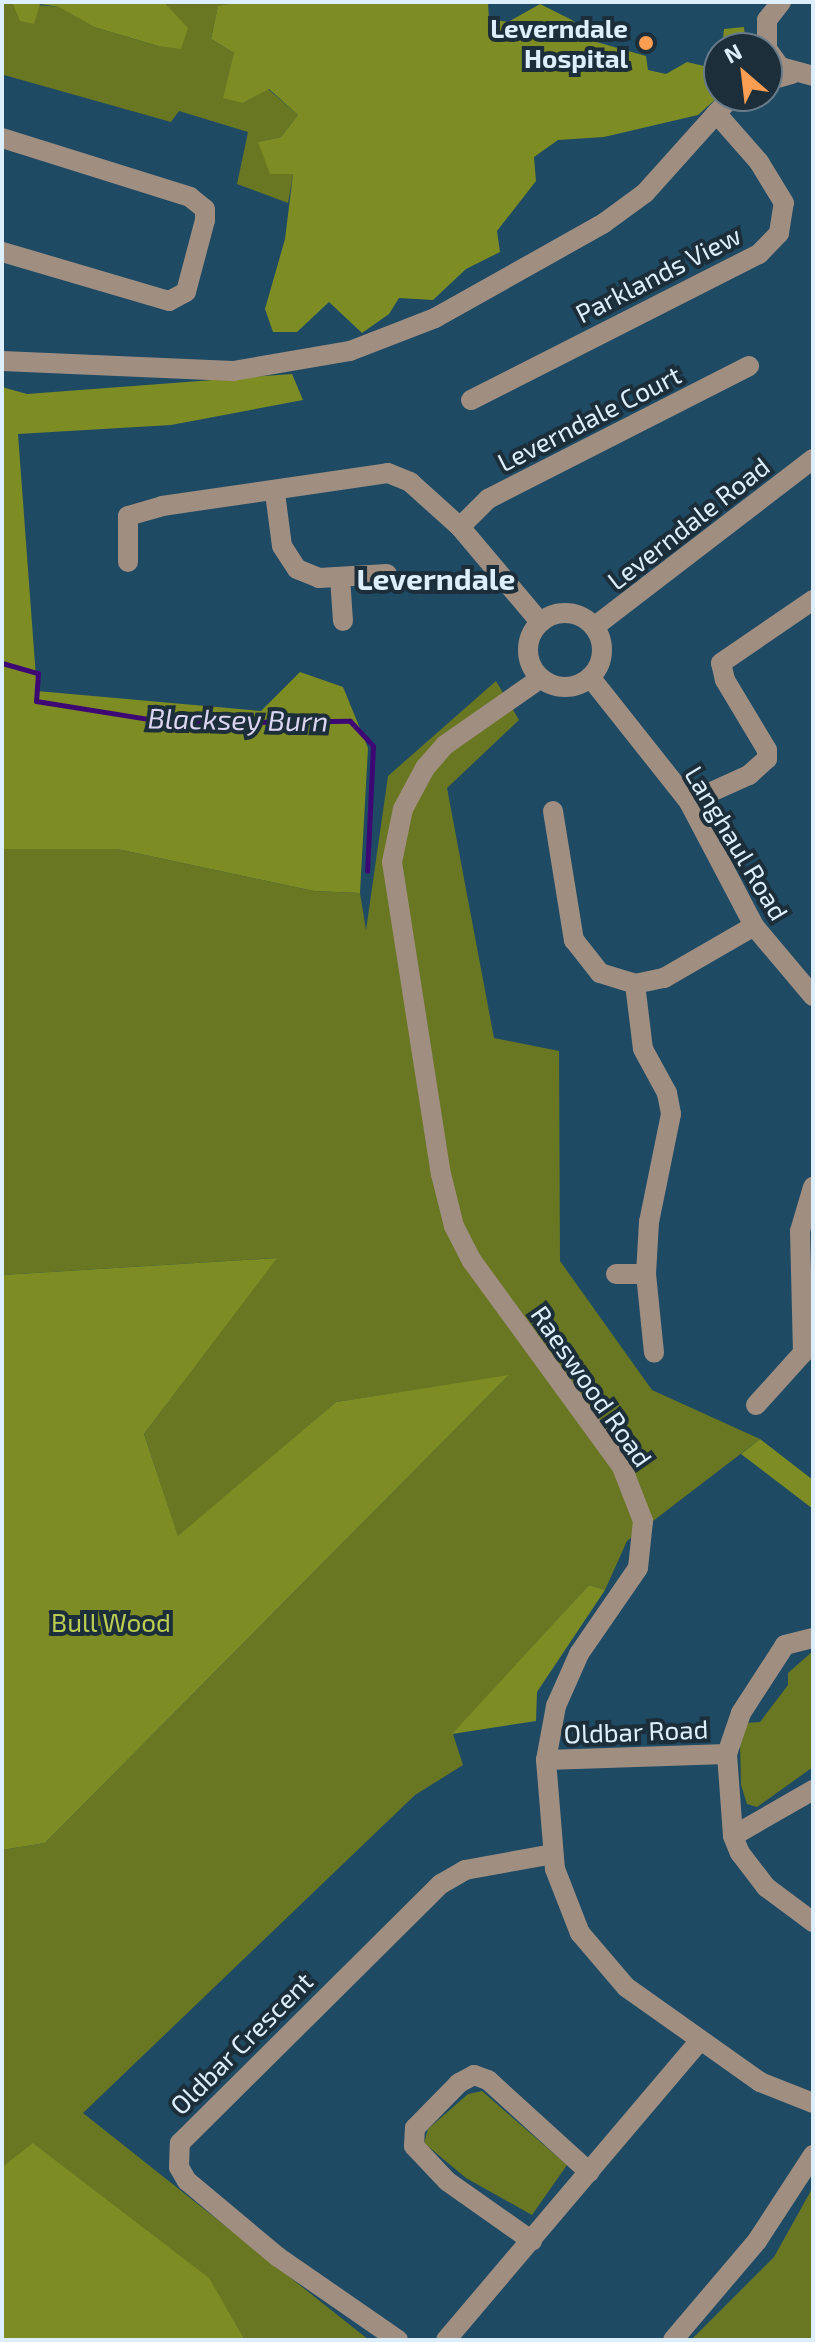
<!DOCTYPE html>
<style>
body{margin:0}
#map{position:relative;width:815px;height:2342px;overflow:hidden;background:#1f4a64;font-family:"Exo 2",sans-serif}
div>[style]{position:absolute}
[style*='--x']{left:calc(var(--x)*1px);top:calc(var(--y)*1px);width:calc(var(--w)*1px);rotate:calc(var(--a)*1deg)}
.green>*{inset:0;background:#697622}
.forest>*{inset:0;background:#7d8c23}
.stream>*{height:5px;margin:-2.5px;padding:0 2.5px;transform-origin:2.5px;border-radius:2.5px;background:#3d0874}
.minor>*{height:20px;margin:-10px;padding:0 10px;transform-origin:10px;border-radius:10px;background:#a08e81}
.minor>.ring{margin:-10px;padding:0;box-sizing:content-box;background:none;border:20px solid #a08e81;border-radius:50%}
.dots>*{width:22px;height:22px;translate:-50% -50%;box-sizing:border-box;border:4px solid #1c2e3a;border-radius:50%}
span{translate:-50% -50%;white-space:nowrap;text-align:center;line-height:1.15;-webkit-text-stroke:8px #1c2e3a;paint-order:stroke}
.poi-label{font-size:26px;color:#ddeffc;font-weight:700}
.right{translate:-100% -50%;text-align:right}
.street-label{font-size:26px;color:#ddeffc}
.park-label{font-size:26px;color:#bbce51}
.water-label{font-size:28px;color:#dcd5f1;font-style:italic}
.quarter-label{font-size:30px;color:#ddeffc;font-weight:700}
.frame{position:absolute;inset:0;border:4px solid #ddeffc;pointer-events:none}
.north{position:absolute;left:703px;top:32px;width:80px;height:80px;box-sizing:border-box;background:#1c2e3a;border:2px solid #697b88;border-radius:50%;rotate:332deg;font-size:22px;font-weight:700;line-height:32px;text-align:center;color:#ddeffc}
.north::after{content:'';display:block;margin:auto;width:28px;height:36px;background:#fb9e52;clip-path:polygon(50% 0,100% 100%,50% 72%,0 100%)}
</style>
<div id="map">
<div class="green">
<div style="clip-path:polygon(2px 2px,60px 7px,94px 27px,158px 46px,187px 28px,164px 2px,240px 2px,218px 7px,211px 39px,234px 53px,243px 103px,268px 89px,298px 115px,281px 137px,259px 142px,293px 174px,288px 203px,237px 184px,248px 132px,179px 111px,171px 122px,4px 75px)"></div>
<div style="clip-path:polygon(496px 681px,519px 720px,447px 788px,494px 1038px,559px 1051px,560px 1261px,652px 1390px,760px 1439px,627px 1541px,605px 1590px,589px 1585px,453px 1734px,463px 1765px,415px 1795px,83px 2113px,369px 2340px,245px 2340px,208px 2278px,34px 2144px,2px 2167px,2px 1850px,45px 1843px,508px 1376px,336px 1402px,178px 1537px,144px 1434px,276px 1258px,2px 1275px,2px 849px,117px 849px,314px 891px,360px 893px,366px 930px,388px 776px)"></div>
<div style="clip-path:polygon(813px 1651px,813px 1767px,757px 1807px,747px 1804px,741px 1785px,740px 1742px,746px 1723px,760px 1722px,788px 1685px,788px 1673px)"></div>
<div style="clip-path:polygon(482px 2091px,567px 2165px,532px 2215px,466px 2178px,424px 2143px,428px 2129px,468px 2094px)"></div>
<div style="clip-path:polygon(813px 2187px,813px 2340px,691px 2340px,774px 2257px)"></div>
</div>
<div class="forest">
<div style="clip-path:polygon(12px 2px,164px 2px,188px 28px,181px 49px,158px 46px,94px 27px,59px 7px,40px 4px,34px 24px,20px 21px)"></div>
<div style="clip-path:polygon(240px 2px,488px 2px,489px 19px,508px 22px,540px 4px,572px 20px,593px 41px,646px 56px,648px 70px,666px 74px,687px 62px,704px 66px,719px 51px,719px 96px,698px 115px,604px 137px,558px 140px,534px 157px,536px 181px,497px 231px,500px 252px,466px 269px,433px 300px,399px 298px,389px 314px,362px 333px,329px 302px,297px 332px,273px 332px,265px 309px,285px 239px,293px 174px,270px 174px,258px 142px,281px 137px,298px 115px,269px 89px,243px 103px,223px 98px,234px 53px,211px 39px,218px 6px)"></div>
<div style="clip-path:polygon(744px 27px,746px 48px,722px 48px,724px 29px)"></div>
<div style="clip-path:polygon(292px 374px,303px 400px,171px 425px,18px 434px,37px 691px,261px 711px,300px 672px,343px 687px,368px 748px,360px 893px,314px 891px,117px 849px,2px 849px,2px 387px,27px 394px)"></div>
<div style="clip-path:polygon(277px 1258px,144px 1434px,178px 1536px,336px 1402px,509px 1375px,45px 1843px,2px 1850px,2px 1275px)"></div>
<div style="clip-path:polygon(760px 1439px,813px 1480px,813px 1509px,741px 1454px)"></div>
<div style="clip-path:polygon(589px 1585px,605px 1590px,537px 1692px,536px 1721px,452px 1734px)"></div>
<div style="clip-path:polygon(33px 2143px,209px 2278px,245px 2340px,2px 2340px,2px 2167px)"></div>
</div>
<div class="stream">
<div style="--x:2;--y:663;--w:37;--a:16"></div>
<div style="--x:38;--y:673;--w:28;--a:94"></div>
<div style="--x:36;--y:701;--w:140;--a:9.1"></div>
<div style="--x:174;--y:723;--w:176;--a:-0.7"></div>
<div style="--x:350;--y:721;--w:34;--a:47"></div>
<div style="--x:373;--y:746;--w:125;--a:92.7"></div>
</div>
<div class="minor">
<div style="--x:767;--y:48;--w:28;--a:-90"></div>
<div style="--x:767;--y:20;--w:23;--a:-52"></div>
<div style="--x:767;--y:49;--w:22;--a:54"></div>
<div style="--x:780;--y:67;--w:34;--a:15"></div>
<div style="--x:767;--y:81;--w:26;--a:-16"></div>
<div style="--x:2;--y:138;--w:197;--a:17.4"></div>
<div style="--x:190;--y:197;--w:19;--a:39"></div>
<div style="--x:205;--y:209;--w:11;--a:90"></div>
<div style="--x:205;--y:220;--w:74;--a:104.8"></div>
<div style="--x:186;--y:292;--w:19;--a:152"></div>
<div style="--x:169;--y:301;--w:174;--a:-163.6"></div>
<div style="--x:2;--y:361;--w:231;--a:2.5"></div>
<div style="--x:233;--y:371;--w:119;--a:-9.7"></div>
<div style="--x:350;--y:351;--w:91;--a:-21.2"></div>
<div style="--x:435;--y:318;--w:194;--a:-29.3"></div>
<div style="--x:604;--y:223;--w:51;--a:-36.2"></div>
<div style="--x:645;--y:193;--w:130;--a:-48.1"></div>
<div style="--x:471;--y:400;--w:323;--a:-26.9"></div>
<div style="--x:759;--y:254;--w:29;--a:-46"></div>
<div style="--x:779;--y:233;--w:30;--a:-81"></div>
<div style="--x:784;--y:203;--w:48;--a:-121.4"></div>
<div style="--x:759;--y:162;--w:65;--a:-131.3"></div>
<div style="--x:275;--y:493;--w:53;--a:82.5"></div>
<div style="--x:282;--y:546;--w:27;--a:57"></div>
<div style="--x:297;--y:569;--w:24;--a:22"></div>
<div style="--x:319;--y:578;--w:68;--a:-3.4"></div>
<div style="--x:460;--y:527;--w:40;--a:-45"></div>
<div style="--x:488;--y:499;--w:293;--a:-27"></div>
<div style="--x:128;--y:562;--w:46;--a:-90"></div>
<div style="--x:128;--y:516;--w:35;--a:-16"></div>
<div style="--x:162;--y:506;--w:228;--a:-8.3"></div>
<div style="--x:388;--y:473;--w:24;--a:22"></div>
<div style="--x:410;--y:482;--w:67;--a:42"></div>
<div style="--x:460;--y:527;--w:124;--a:49.9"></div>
<div style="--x:340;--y:577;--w:44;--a:86.1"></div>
<div class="ring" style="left:528px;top:613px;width:54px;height:54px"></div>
<div style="--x:594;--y:627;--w:276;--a:-37.5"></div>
<div style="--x:590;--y:677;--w:159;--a:51.6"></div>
<div style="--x:689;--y:802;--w:140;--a:62.3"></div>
<div style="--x:754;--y:926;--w:92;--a:49.9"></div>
<div style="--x:541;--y:678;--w:117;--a:145.1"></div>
<div style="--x:445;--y:745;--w:30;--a:131"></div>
<div style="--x:425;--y:768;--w:47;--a:118.2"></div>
<div style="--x:403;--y:809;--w:54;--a:101.7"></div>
<div style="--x:392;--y:862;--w:316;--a:81.1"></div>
<div style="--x:441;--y:1174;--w:54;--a:76"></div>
<div style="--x:454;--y:1226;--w:39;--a:63"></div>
<div style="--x:472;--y:1261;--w:255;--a:53.9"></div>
<div style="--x:622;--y:1467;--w:58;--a:68.7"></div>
<div style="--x:643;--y:1521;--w:47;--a:96.1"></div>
<div style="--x:638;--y:1568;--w:104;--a:124.5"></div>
<div style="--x:579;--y:1654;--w:57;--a:113.9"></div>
<div style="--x:556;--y:1706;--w:55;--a:100.5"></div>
<div style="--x:546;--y:1760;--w:109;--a:85.3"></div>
<div style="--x:555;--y:1869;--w:69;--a:68.7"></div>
<div style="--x:580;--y:1933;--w:71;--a:49.6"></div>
<div style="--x:626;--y:1987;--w:164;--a:35.3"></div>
<div style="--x:760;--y:2082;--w:57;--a:21.6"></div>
<div style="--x:689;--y:802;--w:66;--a:-24.2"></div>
<div style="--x:749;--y:775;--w:24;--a:-42"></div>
<div style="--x:767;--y:759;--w:9;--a:-90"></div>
<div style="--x:767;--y:750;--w:82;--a:-121"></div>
<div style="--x:725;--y:680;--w:17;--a:-103"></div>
<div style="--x:721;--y:663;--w:112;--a:-34.4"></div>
<div style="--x:553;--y:811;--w:131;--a:80.8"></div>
<div style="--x:574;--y:940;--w:42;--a:51.8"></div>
<div style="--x:600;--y:973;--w:37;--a:17"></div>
<div style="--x:635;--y:984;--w:30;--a:-12"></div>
<div style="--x:664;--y:978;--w:104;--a:-30"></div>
<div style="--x:635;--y:984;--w:65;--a:83"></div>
<div style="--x:643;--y:1049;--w:50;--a:61.4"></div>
<div style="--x:667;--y:1093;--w:21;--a:79"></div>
<div style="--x:671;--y:1114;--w:110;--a:101.5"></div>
<div style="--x:649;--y:1222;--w:52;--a:93.3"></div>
<div style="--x:646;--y:1274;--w:79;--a:84.2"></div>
<div style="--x:616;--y:1274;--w:30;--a:0"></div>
<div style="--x:756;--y:1405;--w:70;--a:-47.9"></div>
<div style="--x:803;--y:1353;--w:122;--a:-91.4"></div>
<div style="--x:800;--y:1231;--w:46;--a:-73.5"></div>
<div style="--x:813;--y:1638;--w:29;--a:166"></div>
<div style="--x:785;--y:1645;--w:81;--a:122.9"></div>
<div style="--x:741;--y:1713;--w:43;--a:108.9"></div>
<div style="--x:727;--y:1754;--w:82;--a:85.8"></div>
<div style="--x:733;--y:1836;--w:18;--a:68"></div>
<div style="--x:740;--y:1853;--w:43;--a:52.6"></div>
<div style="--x:766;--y:1887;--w:59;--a:36.7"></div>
<div style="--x:546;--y:1760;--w:181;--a:-1.9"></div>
<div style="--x:733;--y:1836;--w:92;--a:-29.9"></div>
<div style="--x:532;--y:2241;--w:104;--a:-144.8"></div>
<div style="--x:447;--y:2181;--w:48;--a:-133.3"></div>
<div style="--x:414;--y:2146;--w:18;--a:-87"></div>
<div style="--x:415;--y:2128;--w:63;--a:-45.6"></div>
<div style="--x:459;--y:2083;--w:17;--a:-28"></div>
<div style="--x:474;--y:2075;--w:15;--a:20"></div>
<div style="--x:488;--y:2080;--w:137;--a:42.3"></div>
<div style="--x:398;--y:2340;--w:146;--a:-145.3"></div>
<div style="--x:278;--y:2257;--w:119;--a:-140.1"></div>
<div style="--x:187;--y:2181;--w:16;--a:-120"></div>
<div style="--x:179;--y:2167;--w:24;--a:-88"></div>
<div style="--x:180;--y:2143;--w:368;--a:-44.8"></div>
<div style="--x:441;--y:1884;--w:28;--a:-30"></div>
<div style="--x:465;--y:1870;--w:89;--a:-10.3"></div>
<div style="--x:446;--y:2340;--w:393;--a:-49.7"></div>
<div style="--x:673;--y:2340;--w:130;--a:-49.7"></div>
<div style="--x:757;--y:2241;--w:103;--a:-56.9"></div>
</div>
<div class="dots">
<div style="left:646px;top:43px;background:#fb9e52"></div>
</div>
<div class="poi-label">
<span class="right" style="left:628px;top:43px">Leverndale<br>Hospital</span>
</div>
<div class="street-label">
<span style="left:658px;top:274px;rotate:-27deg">Parklands View</span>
<span style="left:589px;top:418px;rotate:-27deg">Leverndale Court</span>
<span style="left:688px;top:523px;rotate:-38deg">Leverndale Road</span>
<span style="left:737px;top:843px;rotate:59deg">Langhaul Road</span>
<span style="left:592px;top:1386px;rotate:55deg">Raeswood Road</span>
<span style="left:636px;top:1731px;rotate:-2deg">Oldbar Road</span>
<span style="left:241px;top:2043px;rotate:-45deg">Oldbar Crescent</span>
</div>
<div class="park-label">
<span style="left:111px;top:1622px">Bull Wood</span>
</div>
<div class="water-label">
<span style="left:238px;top:719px;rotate:1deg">Blacksey Burn</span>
</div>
<div class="quarter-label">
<span style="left:436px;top:578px">Leverndale</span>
</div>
<div class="frame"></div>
<div class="north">N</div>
</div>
